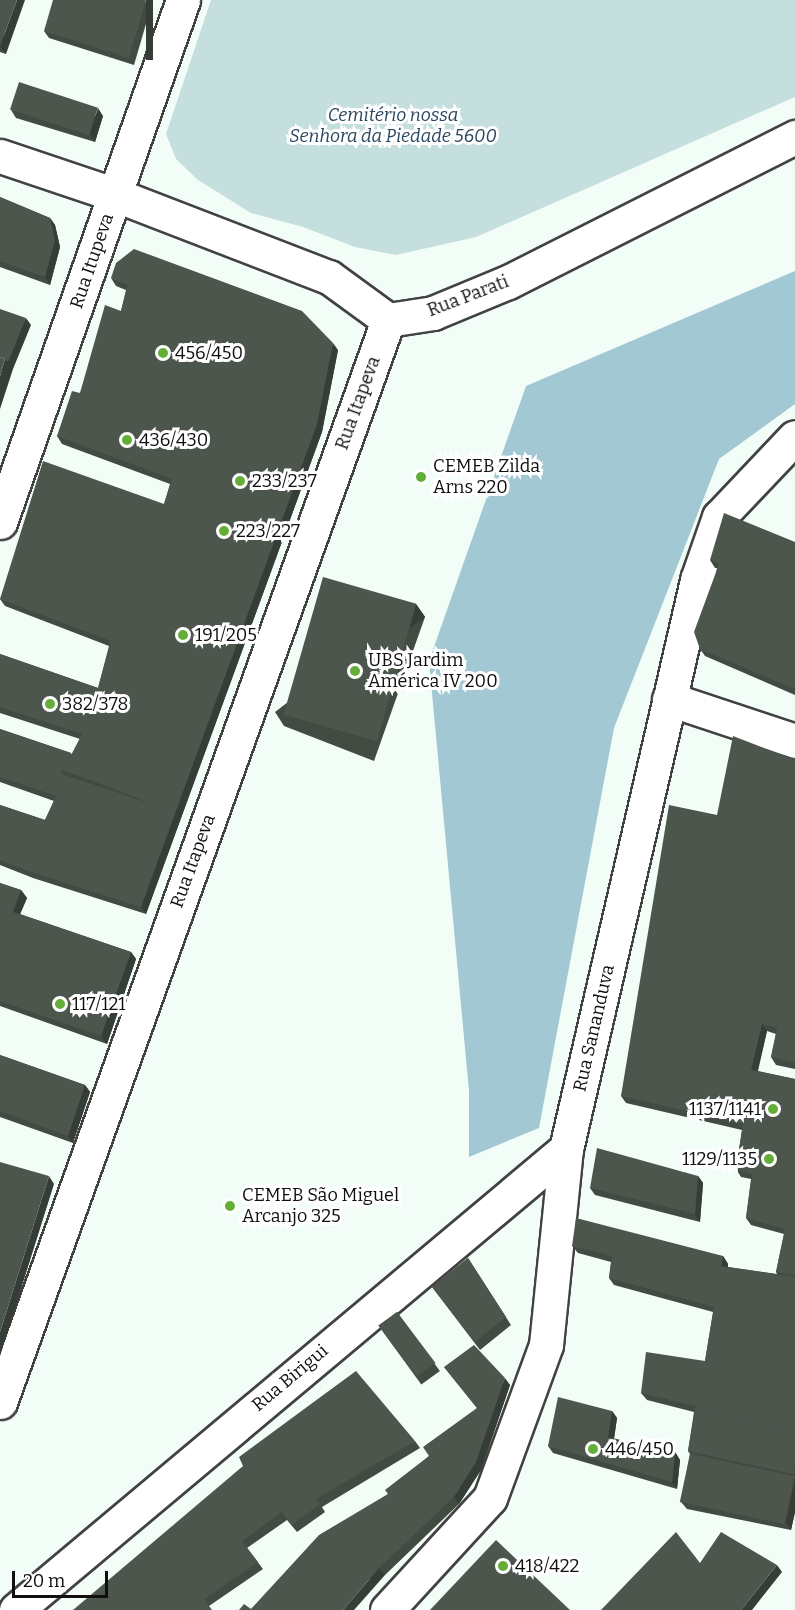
<!DOCTYPE html>
<meta charset="utf-8">
<style>
body{margin:0}
#map{position:relative;width:795px;height:1610px;overflow:hidden;background:#f3fdf8;font-family:Bitter,serif}
div>[style]{position:absolute}
[style*='--x']{left:calc(var(--x)*1px);top:calc(var(--y)*1px);width:calc(var(--w)*1px);rotate:calc(var(--a)*1deg)}
.forest>*{inset:0;background:#a1c8d3}
.cemetery>*{inset:0;background:#c5dede}
.roads{filter:drop-shadow(2px 0 #424242) drop-shadow(-2px 0 #424242) drop-shadow(0 2px #424242) drop-shadow(0 -2px #424242)}
.minor>*{height:33px;margin:-16.5px;padding:0 16.5px;transform-origin:16.5px;border-radius:16.5px;background:#fff}
.wall>*{inset:0;background:#424a42;transform-origin:0 0}
.shaded-wall>*{inset:0;background:#363c36;transform-origin:0 0}
.building>*{inset:0;background:#4d564d;transform-origin:0 0}
.dots>*{width:16px;height:16px;translate:-50% -50%;box-sizing:border-box;border:3px solid #fff;border-radius:50%}
span{translate:-50% -50%;white-space:nowrap;text-align:center;line-height:1.15;-webkit-text-stroke:6px #fff;paint-order:stroke}
.park-label{font-size:18px;color:#27455f;font-style:italic}
.street-label{font-size:18px;color:#0f0f0f}
.poi-label{font-size:18px;color:#0f0f0f}
.left{translate:0 -50%;text-align:left}
.right{translate:-100% -50%;text-align:right}
.scale{position:absolute;left:12px;top:1571px;width:96px;height:27px;box-sizing:border-box;border:3px solid #0f0f0f;border-top:0;padding-left:8px;font-size:18px;line-height:21px;white-space:nowrap;color:#0f0f0f;-webkit-text-stroke:4px #fff;paint-order:stroke}
</style>
<div id="map">
<div class="forest">
<div style="clip-path:polygon(795px 271px,795px 404px,719px 459px,614px 728px,539px 1128px,469px 1157px,469px 1091px,429px 661px,526px 386px)"></div>
</div>
<div class="cemetery">
<div style="clip-path:polygon(211px 0,795px 0,795px 97px,476px 237px,396px 255px,355px 247px,303px 227px,251px 213px,198px 180px,176px 159px,166px 134px)"></div>
</div>
<div class="roads">
<div class="minor">
<div style="--x:0;--y:156;--w:122;--a:18.6"></div>
<div style="--x:116;--y:195;--w:228;--a:21.1"></div>
<div style="--x:329;--y:277;--w:73;--a:36.1"></div>
<div style="--x:388;--y:320;--w:46;--a:-8.8"></div>
<div style="--x:433;--y:313;--w:81;--a:-22.5"></div>
<div style="--x:508;--y:282;--w:322;--a:-26.8"></div>
<div style="--x:0;--y:522;--w:553;--a:-70.68"></div>
<div style="--x:669;--y:699;--w:133;--a:18.4"></div>
<div style="--x:0;--y:1402;--w:1149;--a:-70.27"></div>
<div style="--x:16;--y:1610;--w:718;--a:-39.97"></div>
<div style="--x:387;--y:1610;--w:152;--a:-47.4"></div>
<div style="--x:490;--y:1498;--w:163;--a:-69.9"></div>
<div style="--x:546;--y:1345;--w:197;--a:-84.2"></div>
<div style="--x:566;--y:1149;--w:584;--a:-77.03"></div>
<div style="--x:697;--y:580;--w:67;--a:-70.8"></div>
<div style="--x:719;--y:517;--w:110;--a:-46.5"></div>
</div>
</div>
<div class="wall">
<div style="clip-path:polygon(0 0,6px 54px,0 52px)"></div>
<div style="clip-path:polygon(153px 0,134px 65px,49px 38px,44px 31px)"></div>
<div style="clip-path:polygon(11px 110px,103px 116px,95px 142px,16px 118px)"></div>
<div style="clip-path:polygon(0 197px,50px 218px,55px 225px,60px 247px,50px 285px,0 267px)"></div>
<div style="clip-path:polygon(111px 278px,338px 350px,322px 432px,146px 914px,33px 878px,0 865px,0 805px,45px 820px,54px 801px,0 782px,0 729px,71px 753px,72px 755px,80px 739px,0 713px,0 654px,98px 688px,109px 646px,5px 606px,0 599px,164px 504px,170px 484px,62px 444px,57px 436px,80px 393px,121px 311px,126px 290px,116px 286px)"></div>
<div style="clip-path:polygon(795px 542px,795px 695px,705px 656px,700px 649px,717px 568px,715px 568px,710px 560px)"></div>
<div style="clip-path:polygon(416px 604px,425px 617px,374px 761px,284px 726px,275px 712px)"></div>
<div style="clip-path:polygon(795px 760px,795px 1069px,776px 1065px,771px 1057px,776px 1034px,767px 1031px,758px 1071px,795px 1079px,795px 1512px,791px 1530px,687px 1509px,681px 1502px,690px 1454px,688px 1451px,694px 1412px,647px 1400px,641px 1393px,705px 1361px,713px 1312px,614px 1285px,609px 1278px,611px 1262px,578px 1253px,572px 1246px,723px 1256px,728px 1264px,728px 1267px,777px 1274px,776px 1272px,784px 1234px,751px 1225px,746px 1218px,751px 1179px,741px 1177px,736px 1169px,742px 1130px,626px 1103px,621px 1096px,717px 815px)"></div>
<div style="clip-path:polygon(0 883px,21px 890px,27px 898px,20px 914px,131px 952px,136px 959px,107px 1044px,0 1006px)"></div>
<div style="clip-path:polygon(0 1055px,85px 1085px,90px 1092px,73px 1143px,0 1117px)"></div>
<div style="clip-path:polygon(698px 1176px,703px 1183px,700px 1222px,595px 1195px,590px 1188px)"></div>
<div style="clip-path:polygon(468px 1258px,511px 1325px,480px 1350px,432px 1287px)"></div>
<div style="left:397px;top:1312px;width:73px;height:23px;rotate:54deg"></div>
<div style="clip-path:polygon(444px 1367px,510px 1385px,481px 1470px,459px 1504px,385px 1575px,251px 1609px,388px 1494px,429px 1456px,477px 1408px)"></div>
<div style="clip-path:polygon(612px 1411px,617px 1418px,614px 1439px,675px 1452px,680px 1460px,677px 1489px,553px 1453px,548px 1446px)"></div>
<div style="clip-path:polygon(415px 1441px,420px 1448px,322px 1507px,325px 1512px,297px 1532px,287px 1520px,247px 1548px,263px 1569px,209px 1606px,73px 1610px)"></div>
</div>
<div class="shaded-wall">
<div style="clip-path:polygon(17px 0,25px 0,6px 54px,0 46px)"></div>
<div style="left:146px;top:0;width:7px;height:60px"></div>
<div style="clip-path:polygon(98px 108px,103px 116px,95px 142px,90px 134px)"></div>
<div style="clip-path:polygon(50px 218px,55px 225px,60px 247px,50px 285px,45px 277px)"></div>
<div style="clip-path:polygon(26px 318px,31px 325px,13px 369px,0 409px,0 376px,5px 359px)"></div>
<div style="clip-path:polygon(333px 343px,338px 350px,322px 432px,146px 914px,141px 907px)"></div>
<div style="left:416px;top:604px;width:16px;height:153px;rotate:55deg"></div>
<div style="clip-path:polygon(21px 890px,27px 898px,18px 919px,13px 912px)"></div>
<div style="clip-path:polygon(131px 952px,136px 959px,107px 1044px,101px 1036px)"></div>
<div style="clip-path:polygon(762px 1024px,767px 1031px,756px 1077px,751px 1070px)"></div>
<div style="clip-path:polygon(85px 1085px,90px 1092px,73px 1143px,68px 1136px)"></div>
<div style="clip-path:polygon(49px 1176px,54px 1184px,0 1356px,0 1332px)"></div>
<div style="clip-path:polygon(698px 1176px,703px 1183px,700px 1222px,695px 1214px)"></div>
<div style="clip-path:polygon(723px 1256px,728px 1264px,727px 1273px,721px 1266px)"></div>
<div style="clip-path:polygon(505px 1378px,510px 1385px,481px 1470px,459px 1504px,454px 1497px)"></div>
<div style="clip-path:polygon(612px 1411px,617px 1418px,613px 1445px,608px 1437px)"></div>
<div style="clip-path:polygon(675px 1452px,680px 1460px,677px 1489px,672px 1482px)"></div>
<div style="clip-path:polygon(795px 1480px,795px 1512px,791px 1530px,786px 1522px)"></div>
<div style="clip-path:polygon(777px 1565px,782px 1572px,752px 1610px,741px 1610px)"></div>
<div style="clip-path:polygon(379px 1568px,385px 1575px,354px 1610px,343px 1610px)"></div>
</div>
<div class="building">
<div style="clip-path:polygon(0 0,17px 0,0 46px)"></div>
<div style="clip-path:polygon(53px 0,146px 0,129px 58px,44px 31px)"></div>
<div style="left:19px;top:82px;width:83px;height:29px;rotate:18deg"></div>
<div style="clip-path:polygon(0 197px,50px 218px,55px 240px,45px 277px,0 261px)"></div>
<div style="clip-path:polygon(evenodd,134px 249px,302px 311px,333px 343px,317px 424px,141px 907px,28px 871px,0 860px,0 805px,45px 820px,56px 796px,0 777px,0 729px,71px 753px,68px 761px,82px 734px,0 707px,0 654px,98px 688px,111px 641px,0 599px,43px 461px,164px 504px,172px 479px,57px 436px,72px 391px,80px 393px,105px 305px,121px 311px,128px 285px,111px 278px,116px 263px,134px 249px,63px 770px,146px 801px,146px 802px,61px 774px,63px 770px)"></div>
<div style="clip-path:polygon(0 309px,26px 318px,8px 362px,5px 359px,0 357px)"></div>
<div style="clip-path:polygon(0 357px,5px 359px,0 376px)"></div>
<div style="clip-path:polygon(724px 513px,795px 542px,795px 689px,700px 649px,694px 632px,719px 564px,710px 560px)"></div>
<div style="left:323px;top:577px;width:97px;height:143px;rotate:16deg"></div>
<div style="clip-path:polygon(733px 736px,795px 760px,795px 1063px,771px 1057px,777px 1028px,762px 1024px,751px 1070px,795px 1079px,795px 1276px,776px 1272px,785px 1229px,746px 1218px,752px 1174px,736px 1169px,743px 1124px,621px 1096px,669px 805px,717px 815px)"></div>
<div style="clip-path:polygon(0 883px,21px 890px,13px 912px,131px 952px,101px 1036px,0 1001px)"></div>
<div style="clip-path:polygon(0 1055px,85px 1085px,68px 1136px,0 1111px)"></div>
<div style="clip-path:polygon(597px 1148px,698px 1176px,695px 1214px,590px 1188px)"></div>
<div style="clip-path:polygon(0 1162px,49px 1176px,0 1332px)"></div>
<div style="clip-path:polygon(576px 1218px,723px 1256px,721px 1266px,795px 1277px,795px 1428px,696px 1404px,695px 1406px,641px 1393px,646px 1352px,705px 1361px,714px 1307px,609px 1278px,612px 1256px,572px 1246px)"></div>
<div style="clip-path:polygon(468px 1258px,506px 1317px,475px 1342px,432px 1287px)"></div>
<div style="left:397px;top:1312px;width:64px;height:23px;rotate:53deg"></div>
<div style="clip-path:polygon(474px 1345px,505px 1378px,476px 1462px,454px 1497px,379px 1568px,343px 1610px,239px 1610px,244px 1604px,251px 1609px,319px 1535px,388px 1494px,385px 1490px,429px 1456px,423px 1447px,477px 1408px,444px 1367px)"></div>
<div style="clip-path:polygon(356px 1371px,415px 1441px,316px 1499px,320px 1504px,292px 1525px,282px 1512px,242px 1541px,258px 1562px,204px 1599px,212px 1610px,73px 1610px,243px 1466px,239px 1457px)"></div>
<div style="clip-path:polygon(558px 1397px,612px 1411px,608px 1437px,675px 1452px,672px 1482px,548px 1446px)"></div>
<div style="clip-path:polygon(696px 1404px,795px 1428px,795px 1464px,794px 1474px,688px 1451px)"></div>
<div style="left:690px;top:1454px;width:107px;height:49px;rotate:12deg"></div>
<div style="clip-path:polygon(676px 1532px,700px 1563px,721px 1532px,777px 1565px,741px 1610px,601px 1610px)"></div>
<div style="clip-path:polygon(496px 1540px,570px 1610px,430px 1610px)"></div>
</div>
<div class="dots">
<div style="left:163px;top:353px;background:#64ae38"></div>
<div style="left:127px;top:440px;background:#64ae38"></div>
<div style="left:421px;top:477px;background:#64ae38"></div>
<div style="left:240px;top:481px;background:#64ae38"></div>
<div style="left:224px;top:531px;background:#64ae38"></div>
<div style="left:183px;top:635px;background:#64ae38"></div>
<div style="left:355px;top:671px;background:#64ae38"></div>
<div style="left:50px;top:704px;background:#64ae38"></div>
<div style="left:60px;top:1004px;background:#64ae38"></div>
<div style="left:773px;top:1109px;background:#64ae38"></div>
<div style="left:769px;top:1159px;background:#64ae38"></div>
<div style="left:230px;top:1206px;background:#64ae38"></div>
<div style="left:593px;top:1449px;background:#64ae38"></div>
<div style="left:503px;top:1566px;background:#64ae38"></div>
</div>
<div class="park-label">
<span style="left:393px;top:126px">Cemitério nossa<br>Senhora da Piedade 5600</span>
</div>
<div class="street-label">
<span style="left:92px;top:261px;rotate:-71deg">Rua Itupeva</span>
<span style="left:468px;top:296px;rotate:-21deg">Rua Parati</span>
<span style="left:358px;top:403px;rotate:-70deg">Rua Itapeva</span>
<span style="left:193px;top:861px;rotate:-70deg">Rua Itapeva</span>
<span style="left:594px;top:1028px;rotate:-77deg">Rua Sananduva</span>
<span style="left:290px;top:1378px;rotate:-40deg">Rua Birigui</span>
</div>
<div class="poi-label">
<span class="left" style="left:175px;top:353px">456/450</span>
<span class="left" style="left:139px;top:440px">436/430</span>
<span class="left" style="left:433px;top:477px">CEMEB Zilda<br>Arns 220</span>
<span class="left" style="left:252px;top:481px">233/237</span>
<span class="left" style="left:236px;top:531px">223/227</span>
<span class="left" style="left:195px;top:635px">191/205</span>
<span class="left" style="left:368px;top:671px">UBS Jardim<br>América IV 200</span>
<span class="left" style="left:62px;top:704px">382/378</span>
<span class="left" style="left:72px;top:1004px">117/121</span>
<span class="right" style="left:761px;top:1109px">1137/1141</span>
<span class="right" style="left:757px;top:1159px">1129/1135</span>
<span class="left" style="left:242px;top:1206px">CEMEB São Miguel<br>Arcanjo 325</span>
<span class="left" style="left:605px;top:1449px">446/450</span>
<span class="left" style="left:515px;top:1566px">418/422</span>
</div>
<div class="scale">20 m</div>
</div>
